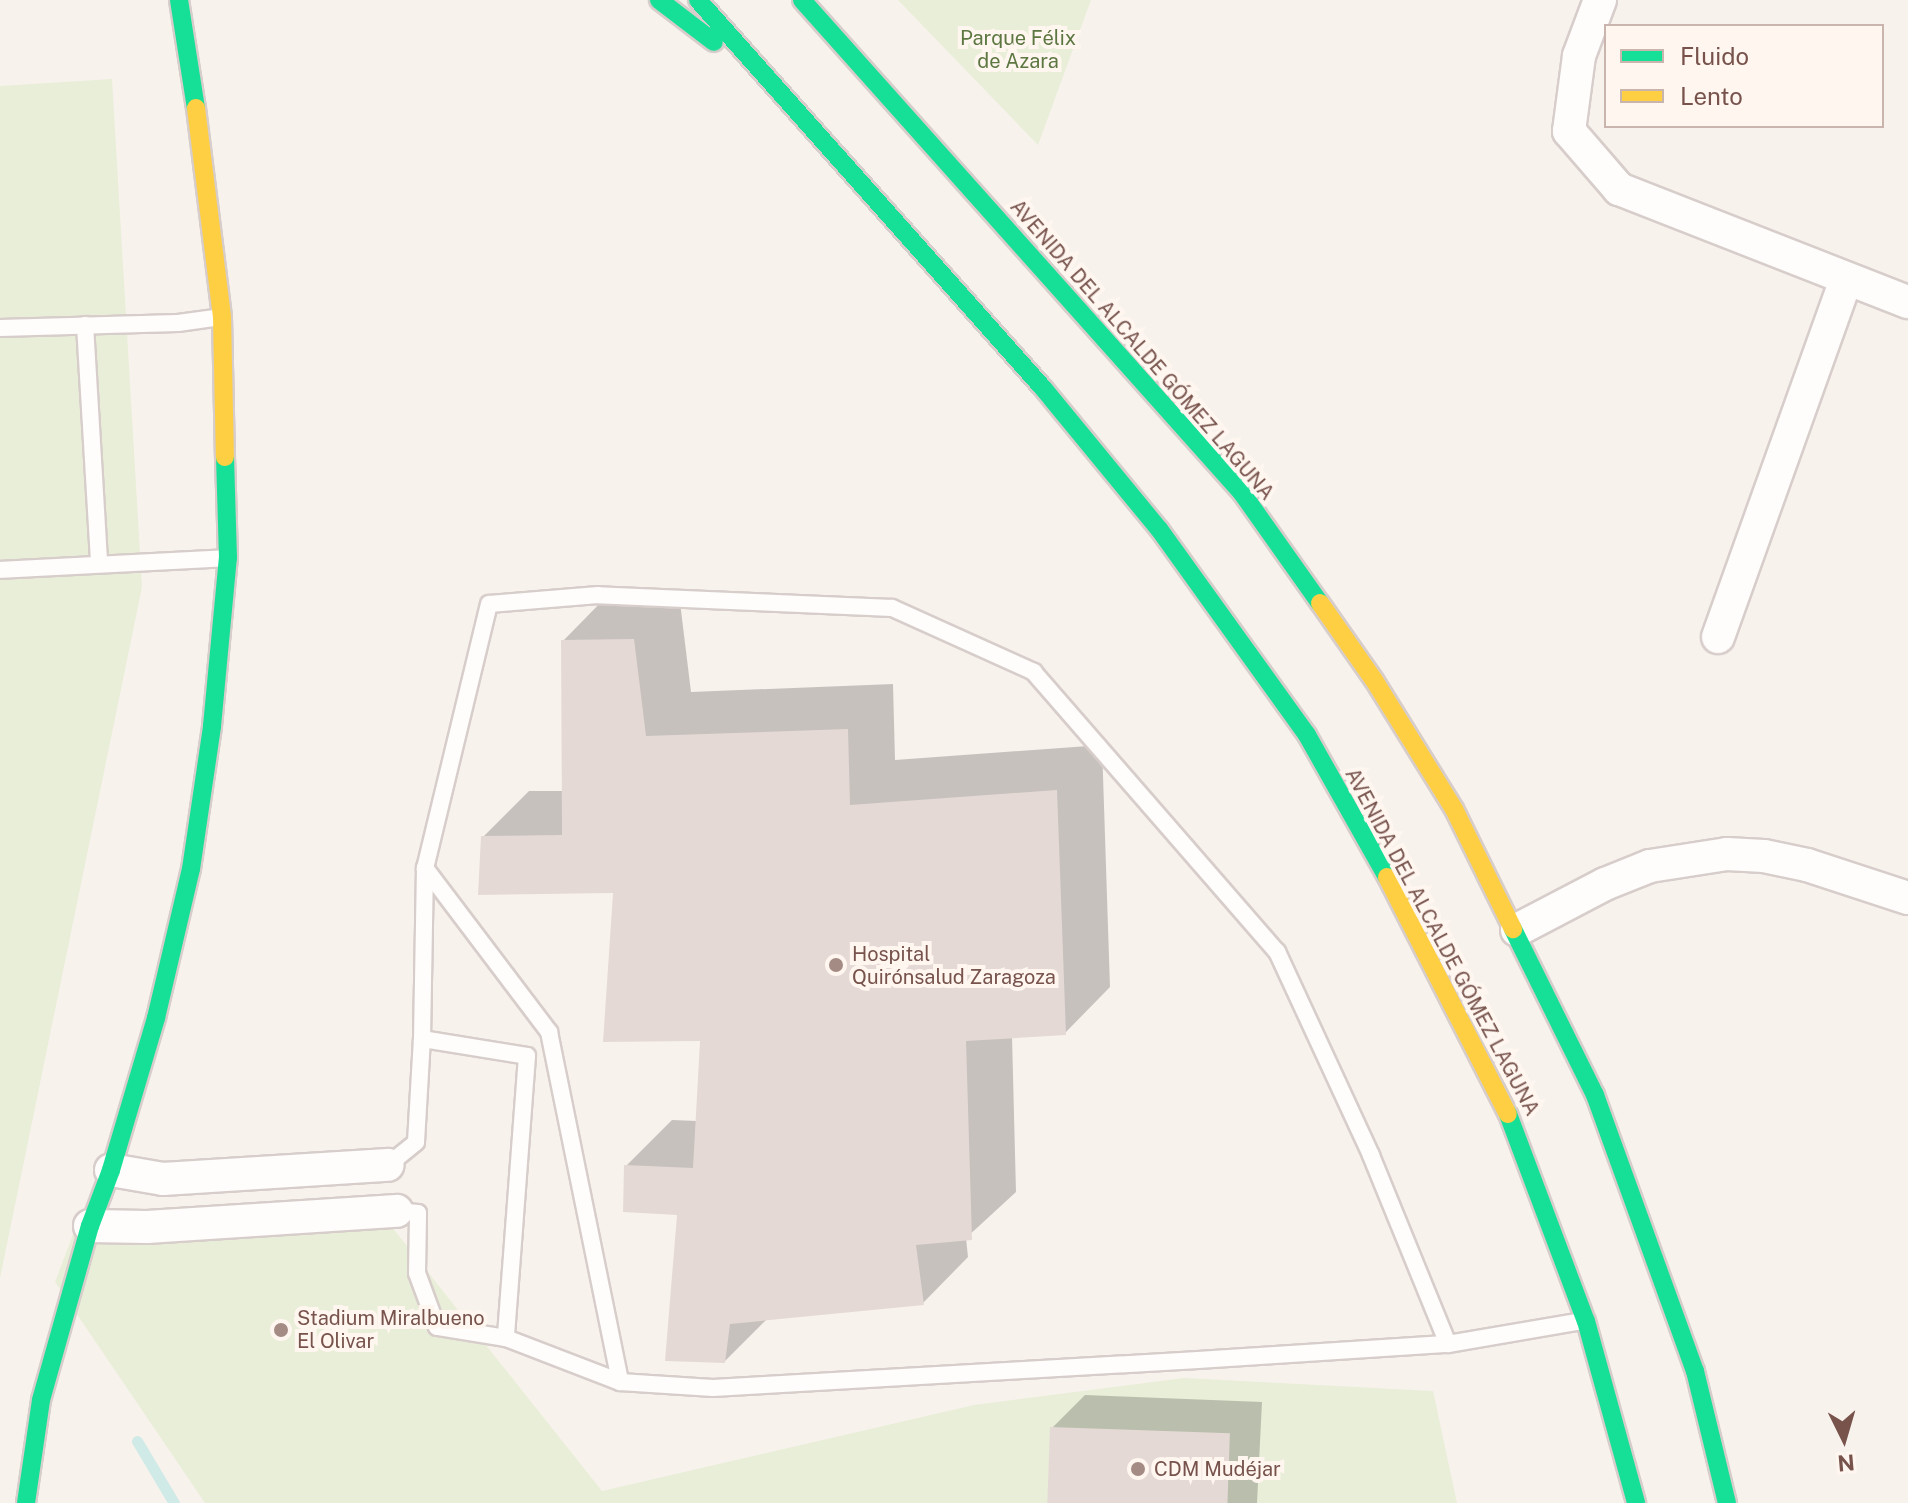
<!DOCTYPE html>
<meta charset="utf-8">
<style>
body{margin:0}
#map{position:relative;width:1908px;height:1503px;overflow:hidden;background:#f8f2ed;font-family:"Public Sans",sans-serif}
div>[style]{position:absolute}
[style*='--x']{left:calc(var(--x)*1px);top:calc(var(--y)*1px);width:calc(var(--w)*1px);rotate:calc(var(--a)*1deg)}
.green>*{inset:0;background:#e9eed8}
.shadow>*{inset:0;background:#0003}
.stream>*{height:11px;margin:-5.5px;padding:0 5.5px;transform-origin:5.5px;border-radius:5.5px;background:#cfeae7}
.building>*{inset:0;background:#e5d9d5;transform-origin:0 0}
.roads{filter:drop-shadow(2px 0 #d7cdca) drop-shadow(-2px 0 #d7cdca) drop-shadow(0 2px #d7cdca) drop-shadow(0 -2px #d7cdca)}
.lane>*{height:16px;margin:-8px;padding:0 8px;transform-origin:8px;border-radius:8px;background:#fefdfc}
.street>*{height:32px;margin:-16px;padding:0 16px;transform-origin:16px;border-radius:16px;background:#fefdfc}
.fast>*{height:18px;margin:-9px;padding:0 9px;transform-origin:9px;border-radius:9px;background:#16e098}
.slow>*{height:18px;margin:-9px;padding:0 9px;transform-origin:9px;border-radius:9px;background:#ffcf43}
.dots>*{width:22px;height:22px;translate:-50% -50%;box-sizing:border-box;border:4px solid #fff6f0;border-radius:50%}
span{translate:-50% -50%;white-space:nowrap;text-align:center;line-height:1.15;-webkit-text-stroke:8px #fff6f0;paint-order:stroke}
.park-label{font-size:20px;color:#5c7741}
.street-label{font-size:20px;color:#77534c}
.poi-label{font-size:20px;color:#77534c}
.left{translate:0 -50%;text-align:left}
.legend{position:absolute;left:1604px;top:24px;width:280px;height:104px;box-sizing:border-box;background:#fff6f0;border:2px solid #c9b5ae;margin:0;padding:10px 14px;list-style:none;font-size:24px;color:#77534c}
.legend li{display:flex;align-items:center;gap:16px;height:40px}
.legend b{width:40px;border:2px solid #c9b5ae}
.north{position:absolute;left:1804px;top:1399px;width:80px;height:80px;-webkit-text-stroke:6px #fff6f0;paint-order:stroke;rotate:175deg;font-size:22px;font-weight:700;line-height:32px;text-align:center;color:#77534c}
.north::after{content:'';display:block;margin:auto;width:28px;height:36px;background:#77534c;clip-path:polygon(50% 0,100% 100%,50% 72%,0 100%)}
</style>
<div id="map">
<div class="green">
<div style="clip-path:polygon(898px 0,1091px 0,1038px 145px)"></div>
<div style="clip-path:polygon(112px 79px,142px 587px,0 1278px,0 86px)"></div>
<div style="clip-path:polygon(384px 1217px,602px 1491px,974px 1405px,1184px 1378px,1433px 1391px,1457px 1503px,205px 1503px,55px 1282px,75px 1229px)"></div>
</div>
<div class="shadow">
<div style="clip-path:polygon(679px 594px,691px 692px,893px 684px,895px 760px,1102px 745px,1110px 987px,1065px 1033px,1012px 1036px,1016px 1192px,966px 1238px,968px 1257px,923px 1303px,767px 1319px,725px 1361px,679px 1213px,626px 1166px,672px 1120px,698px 1121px,702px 1039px,615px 891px,483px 837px,529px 791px,564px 791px,563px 641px,608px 595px)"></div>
<div style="clip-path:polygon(1085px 1395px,1262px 1402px,1257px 1503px,1049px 1503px,1052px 1428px)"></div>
</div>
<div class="stream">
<div style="--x:137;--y:1441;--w:72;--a:59.2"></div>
</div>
<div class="building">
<div style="clip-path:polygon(634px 639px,646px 736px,848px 729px,850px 805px,1057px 790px,1066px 1035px,966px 1041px,972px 1240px,916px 1245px,924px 1305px,730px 1324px,725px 1363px,665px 1361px,677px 1215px,623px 1212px,624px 1165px,693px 1168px,700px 1041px,603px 1042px,613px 893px,478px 895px,481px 836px,562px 835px,561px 640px)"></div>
<div style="left:1050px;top:1427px;width:180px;height:76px;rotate:2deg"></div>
</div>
<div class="roads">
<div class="lane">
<div style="--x:85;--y:325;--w:239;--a:86.6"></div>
<div style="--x:0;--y:328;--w:178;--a:-1.6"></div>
<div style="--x:178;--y:323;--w:43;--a:-7.9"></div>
<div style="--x:0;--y:570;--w:227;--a:-3"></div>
<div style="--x:422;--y:1039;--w:171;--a:-89"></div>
<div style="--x:388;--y:1165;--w:36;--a:-39"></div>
<div style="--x:416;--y:1142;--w:103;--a:-86.7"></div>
<div style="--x:422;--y:1039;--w:106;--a:9.2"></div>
<div style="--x:527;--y:1056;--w:283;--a:94.3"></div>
<div style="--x:506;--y:1338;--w:70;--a:-170.9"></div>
<div style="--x:437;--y:1327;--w:58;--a:-110.3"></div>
<div style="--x:417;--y:1273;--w:60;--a:-89"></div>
<div style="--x:418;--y:1213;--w:22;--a:-175"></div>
<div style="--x:506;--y:1338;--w:122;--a:21.1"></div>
<div style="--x:1448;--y:1344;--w:204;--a:-112.2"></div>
<div style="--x:1371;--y:1155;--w:224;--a:-114.8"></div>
<div style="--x:1277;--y:952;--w:371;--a:-131"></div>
<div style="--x:1034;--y:672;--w:156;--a:-155.7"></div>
<div style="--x:892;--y:608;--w:294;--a:-177.5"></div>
<div style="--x:598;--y:595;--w:109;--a:175.3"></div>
<div style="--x:489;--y:604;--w:272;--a:103.6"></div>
<div style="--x:425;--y:868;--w:206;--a:52.9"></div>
<div style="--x:549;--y:1032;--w:357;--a:78.5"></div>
<div style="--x:620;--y:1382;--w:93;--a:3.7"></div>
<div style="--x:713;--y:1388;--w:486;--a:-3.3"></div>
<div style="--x:1198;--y:1360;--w:251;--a:-3.7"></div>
<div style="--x:1448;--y:1344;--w:137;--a:-9.7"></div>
</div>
<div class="street">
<div style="--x:1600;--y:0;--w:60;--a:110.6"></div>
<div style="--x:1579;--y:56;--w:76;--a:97.6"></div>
<div style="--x:1569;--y:131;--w:77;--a:49.2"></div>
<div style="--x:1619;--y:189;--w:310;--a:21.4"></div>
<div style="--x:1718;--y:637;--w:379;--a:-70.3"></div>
<div style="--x:1517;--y:930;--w:99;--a:-27.6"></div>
<div style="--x:1605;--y:884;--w:48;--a:-21.8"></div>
<div style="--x:1650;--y:866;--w:78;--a:-8.9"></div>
<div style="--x:1727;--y:854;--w:37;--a:3"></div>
<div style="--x:1764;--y:856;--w:44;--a:11.8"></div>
<div style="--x:1807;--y:865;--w:106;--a:18.1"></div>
<div style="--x:111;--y:1170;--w:53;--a:9.8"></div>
<div style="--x:163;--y:1179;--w:225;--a:-3.6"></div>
<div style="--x:90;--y:1226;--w:57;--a:1"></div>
<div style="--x:147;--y:1227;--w:250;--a:-3.7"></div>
</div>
<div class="fast">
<div style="--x:179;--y:0;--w:109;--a:81.1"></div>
<div style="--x:659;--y:0;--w:69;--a:37.4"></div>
<div style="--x:698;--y:0;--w:519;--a:48.36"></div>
<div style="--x:1043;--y:388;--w:183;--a:50.6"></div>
<div style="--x:1159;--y:529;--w:254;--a:54.3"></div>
<div style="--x:1307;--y:735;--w:163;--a:60.6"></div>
<div style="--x:802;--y:0;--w:661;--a:48.25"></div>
<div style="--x:1242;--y:493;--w:135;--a:54.7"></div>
<div style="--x:1513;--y:929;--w:185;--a:63.7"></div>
<div style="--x:1595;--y:1095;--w:294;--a:70.1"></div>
<div style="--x:1695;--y:1371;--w:136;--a:76.4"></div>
<div style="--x:1508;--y:1114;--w:221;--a:69.4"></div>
<div style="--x:1586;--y:1321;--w:189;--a:74.6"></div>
<div style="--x:26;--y:1503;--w:104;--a:-81.7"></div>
<div style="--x:41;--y:1400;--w:181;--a:-74.3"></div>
<div style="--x:90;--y:1226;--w:60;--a:-69.4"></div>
<div style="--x:111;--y:1170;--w:159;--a:-73.5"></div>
<div style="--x:156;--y:1018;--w:153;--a:-76.8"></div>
<div style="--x:191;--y:869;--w:145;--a:-81.6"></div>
<div style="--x:212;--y:726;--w:169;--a:-84.6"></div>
<div style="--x:228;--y:558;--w:101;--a:-91.7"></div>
</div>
<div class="slow">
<div style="--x:196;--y:108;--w:211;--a:82.9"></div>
<div style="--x:222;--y:317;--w:140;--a:88.8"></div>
<div style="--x:1320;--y:603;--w:94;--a:55"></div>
<div style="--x:1374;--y:680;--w:152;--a:58.2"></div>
<div style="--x:1454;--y:809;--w:134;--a:63.8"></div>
<div style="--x:1387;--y:877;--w:266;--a:63"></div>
</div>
</div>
<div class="dots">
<div style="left:836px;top:965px;background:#a48b84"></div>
<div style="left:281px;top:1330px;background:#a48b84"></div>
<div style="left:1138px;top:1469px;background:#a48b84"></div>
</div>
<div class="park-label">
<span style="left:1018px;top:50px">Parque Félix<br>de Azara</span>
</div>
<div class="street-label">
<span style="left:1142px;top:350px;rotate:49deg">AVENIDA DEL ALCALDE GÓMEZ LAGUNA</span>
<span style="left:1442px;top:942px;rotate:62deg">AVENIDA DEL ALCALDE GÓMEZ LAGUNA</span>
</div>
<div class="poi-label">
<span class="left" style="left:852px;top:966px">Hospital<br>Quirónsalud Zaragoza</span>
<span class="left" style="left:297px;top:1330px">Stadium Miralbueno<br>El Olivar</span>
<span class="left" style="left:1154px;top:1469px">CDM Mudéjar</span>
</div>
<ul class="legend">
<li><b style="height:10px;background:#16e098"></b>Fluido</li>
<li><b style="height:10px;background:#ffcf43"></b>Lento</li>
</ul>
<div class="north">N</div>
</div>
